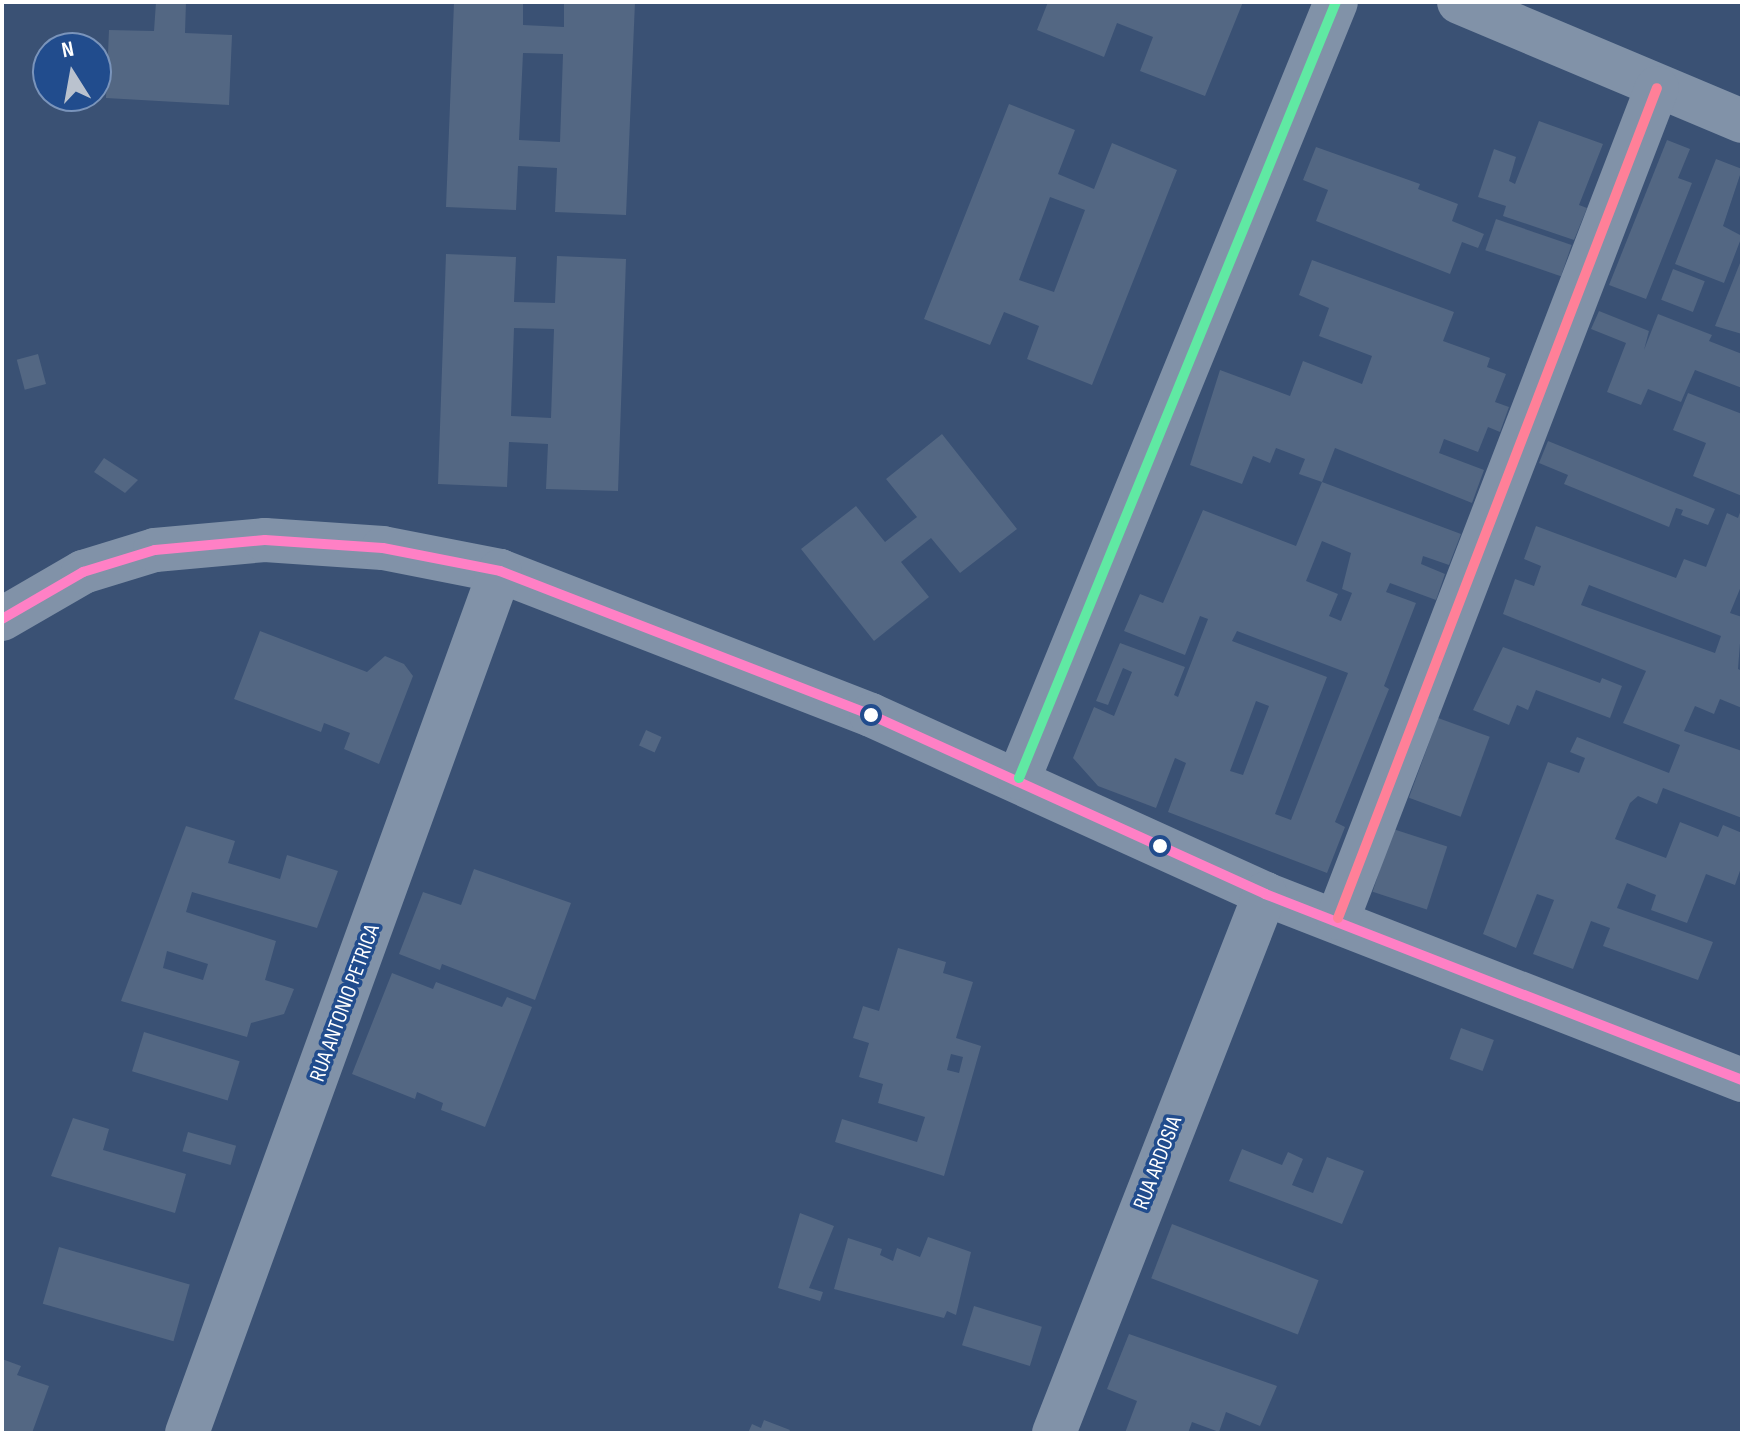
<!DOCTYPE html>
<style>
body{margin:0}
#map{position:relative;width:1744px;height:1435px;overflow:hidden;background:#3a5174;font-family:"Sofia Sans Condensed",sans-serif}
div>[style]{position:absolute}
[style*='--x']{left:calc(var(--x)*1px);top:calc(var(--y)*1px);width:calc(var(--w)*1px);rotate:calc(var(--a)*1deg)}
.building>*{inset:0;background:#536783;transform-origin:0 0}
.minor>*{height:44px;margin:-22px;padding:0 22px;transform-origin:22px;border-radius:22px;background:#8192a8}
.bus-1>*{height:10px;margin:-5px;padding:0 5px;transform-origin:5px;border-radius:5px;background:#ff80c5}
.bus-2>*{height:10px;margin:-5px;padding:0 5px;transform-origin:5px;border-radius:5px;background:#60e9a3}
.bus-3>*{height:10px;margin:-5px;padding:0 5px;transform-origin:5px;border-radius:5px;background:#ff8098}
.dots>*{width:22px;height:22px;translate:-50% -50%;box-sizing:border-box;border:4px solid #214c8d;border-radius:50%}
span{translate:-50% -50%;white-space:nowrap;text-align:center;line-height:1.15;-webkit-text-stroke:7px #214c8d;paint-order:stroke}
.street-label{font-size:22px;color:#fff}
.frame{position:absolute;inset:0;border:4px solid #fff;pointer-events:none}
.north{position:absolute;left:32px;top:32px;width:80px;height:80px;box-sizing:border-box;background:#214c8d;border:2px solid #7a94bb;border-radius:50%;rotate:349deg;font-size:22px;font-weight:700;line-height:32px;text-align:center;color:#fff}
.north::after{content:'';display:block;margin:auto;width:28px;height:36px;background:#bac2ce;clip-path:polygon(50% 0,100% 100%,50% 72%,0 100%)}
</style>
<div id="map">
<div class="building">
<div style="clip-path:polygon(156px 2px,186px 2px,185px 33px,232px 35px,229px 105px,106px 98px,109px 30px,154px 31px)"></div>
<div style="clip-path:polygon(evenodd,454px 2px,523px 2px,523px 25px,564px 27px,564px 2px,635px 2px,626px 215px,555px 212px,557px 168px,518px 166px,516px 210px,446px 207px,454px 2px,523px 53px,563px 54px,560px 142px,519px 140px,523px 53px)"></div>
<div style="clip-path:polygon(1048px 2px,1166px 4px,1243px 2px,1205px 96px,1140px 71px,1153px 37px,1117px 23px,1104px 57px,1037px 30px)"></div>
<div style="clip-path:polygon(evenodd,1009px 104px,1075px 130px,1058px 174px,1094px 189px,1112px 143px,1177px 170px,1092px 385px,1027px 359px,1039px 326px,1004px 312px,990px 345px,924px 319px,1009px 104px,1050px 197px,1085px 210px,1054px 292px,1019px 280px,1050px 197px)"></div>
<div style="clip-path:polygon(1539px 121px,1603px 144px,1579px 205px,1587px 208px,1574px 240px,1503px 216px,1506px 206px,1478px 197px,1494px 149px,1516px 157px,1509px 181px,1515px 184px)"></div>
<div style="clip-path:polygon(1667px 140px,1690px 149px,1678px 178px,1692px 183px,1646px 299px,1609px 285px)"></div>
<div style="clip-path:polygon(1316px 147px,1420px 184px,1418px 189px,1458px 204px,1452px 221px,1484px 234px,1478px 248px,1462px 242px,1450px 274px,1316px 221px,1328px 190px,1303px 180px)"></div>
<div style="clip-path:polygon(1716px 159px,1742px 169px,1723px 226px,1742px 236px,1724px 283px,1675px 264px)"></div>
<div style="left:1496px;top:219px;width:80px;height:33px;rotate:19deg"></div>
<div style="clip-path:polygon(evenodd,446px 254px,516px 257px,514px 302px,555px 303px,557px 256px,626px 259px,618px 491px,546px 489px,548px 444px,509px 442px,507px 487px,438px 484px,446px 254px,514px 328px,554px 329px,551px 418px,511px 416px,514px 328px)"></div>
<div style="clip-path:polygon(1742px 258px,1742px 334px,1715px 326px)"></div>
<div style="clip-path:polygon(1312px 260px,1454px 312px,1443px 341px,1490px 358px,1487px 367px,1506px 374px,1495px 402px,1509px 407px,1500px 432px,1488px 427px,1478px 452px,1444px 439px,1439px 453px,1484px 470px,1472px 503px,1335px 448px,1322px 482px,1299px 474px,1305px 459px,1276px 448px,1270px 463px,1253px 456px,1242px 484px,1190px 465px,1220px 370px,1290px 396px,1303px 361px,1362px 384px,1372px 356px,1319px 336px,1329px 308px,1299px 295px)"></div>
<div style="left:1673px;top:269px;width:34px;height:33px;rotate:21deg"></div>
<div style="clip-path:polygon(1599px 311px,1649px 331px,1644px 350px,1658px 314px,1712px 335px,1709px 341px,1742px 354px,1742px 388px,1695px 370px,1681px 402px,1648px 389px,1641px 405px,1607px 392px,1626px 343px,1591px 329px)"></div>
<div style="left:38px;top:354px;width:31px;height:22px;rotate:75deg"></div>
<div style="clip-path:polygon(1688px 393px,1742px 414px,1742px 496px,1693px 476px,1706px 443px,1673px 430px)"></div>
<div style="clip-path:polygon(942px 434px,1017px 529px,960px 573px,931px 538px,901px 562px,929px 597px,874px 641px,801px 549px,856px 506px,885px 542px,917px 517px,886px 479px)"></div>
<div style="clip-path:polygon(1548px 441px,1715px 509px,1708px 525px,1681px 515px,1683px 510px,1676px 508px,1669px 527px,1564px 484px,1568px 475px,1539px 463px)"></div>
<div style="clip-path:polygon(104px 458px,138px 480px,125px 493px,94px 472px)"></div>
<div style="clip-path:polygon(evenodd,1322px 482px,1461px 534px,1449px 565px,1423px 556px,1421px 564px,1445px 574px,1436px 600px,1390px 583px,1386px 592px,1416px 603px,1384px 686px,1389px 689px,1335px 822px,1345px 827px,1327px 873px,1168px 812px,1186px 763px,1175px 758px,1156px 808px,1098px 786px,1073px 758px,1094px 707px,1114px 716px,1132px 672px,1123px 668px,1108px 705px,1096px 701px,1120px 643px,1185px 667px,1174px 695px,1178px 697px,1208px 619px,1200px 616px,1185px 655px,1124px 631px,1140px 594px,1163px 603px,1203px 510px,1296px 546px,1322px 482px,1322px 541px,1351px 553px,1342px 589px,1352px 593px,1341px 621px,1329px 616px,1338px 594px,1306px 581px,1322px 541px,1322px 482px,1237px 631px,1348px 673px,1291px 820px,1275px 814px,1327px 677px,1232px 641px,1237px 631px,1322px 482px,1256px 701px,1269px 706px,1243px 775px,1230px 771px,1256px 701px)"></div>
<div style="clip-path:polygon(evenodd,1742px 507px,1742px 584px,1730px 613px,1742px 617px,1738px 669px,1742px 671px,1742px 708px,1720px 699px,1714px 714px,1695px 706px,1684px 731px,1742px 751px,1742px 818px,1663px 788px,1657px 804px,1638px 796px,1630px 803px,1615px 839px,1666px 858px,1680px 822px,1718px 837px,1723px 825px,1742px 833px,1742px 865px,1735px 885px,1706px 874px,1687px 923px,1651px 910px,1656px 895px,1627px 883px,1617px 908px,1713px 942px,1698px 980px,1603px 946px,1610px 928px,1591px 921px,1573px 969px,1533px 954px,1554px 900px,1537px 894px,1516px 948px,1483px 934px,1548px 762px,1579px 773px,1585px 758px,1570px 752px,1577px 737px,1669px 773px,1680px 745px,1623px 723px,1646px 671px,1503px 614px,1515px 579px,1534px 586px,1541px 566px,1524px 559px,1536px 526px,1676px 578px,1684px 559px,1706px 567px,1727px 513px,1738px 518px,1742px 507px,1589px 585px,1721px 636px,1715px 653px,1581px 605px,1589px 585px)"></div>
<div style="clip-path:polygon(260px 631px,367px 672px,385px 656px,404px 664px,413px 676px,379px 764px,344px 749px,350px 733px,324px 723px,321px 732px,234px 699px)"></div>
<div style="clip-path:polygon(1503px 647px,1600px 683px,1602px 678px,1622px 686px,1610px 718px,1536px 690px,1528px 710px,1517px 705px,1509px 725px,1473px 710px)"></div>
<div style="left:1438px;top:718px;width:55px;height:85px;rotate:20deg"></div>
<div style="left:646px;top:730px;width:17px;height:17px;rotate:24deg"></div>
<div style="clip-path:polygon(evenodd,186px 826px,235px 841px,228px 863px,280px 879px,287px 855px,338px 871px,317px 928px,192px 892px,186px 912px,276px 941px,265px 980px,294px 989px,284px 1014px,251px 1023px,247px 1037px,121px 1001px,186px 826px,167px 951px,208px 964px,203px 980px,163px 968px,167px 951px)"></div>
<div style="left:1393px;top:829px;width:57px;height:66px;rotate:18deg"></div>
<div style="clip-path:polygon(474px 869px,571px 903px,535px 1000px,442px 964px,440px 970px,399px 954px,423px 892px,461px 905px)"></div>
<div style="clip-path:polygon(evenodd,898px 948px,946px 962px,943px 973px,973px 982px,956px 1038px,981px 1046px,944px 1176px,835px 1142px,842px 1119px,917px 1142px,925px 1117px,878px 1103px,883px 1084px,859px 1077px,869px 1043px,853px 1038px,863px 1006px,879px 1011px,898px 948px,951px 1054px,963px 1057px,959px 1073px,947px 1070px,951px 1054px)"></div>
<div style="clip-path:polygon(392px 973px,433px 989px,436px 982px,502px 1007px,507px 997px,532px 1007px,485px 1127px,441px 1110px,443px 1103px,417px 1092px,415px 1099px,352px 1074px)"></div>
<div style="left:1461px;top:1028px;width:35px;height:33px;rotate:20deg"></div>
<div style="left:144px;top:1032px;width:100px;height:41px;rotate:17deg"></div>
<div style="clip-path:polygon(73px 1118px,109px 1129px,103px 1150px,186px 1174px,175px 1213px,51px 1176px)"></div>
<div style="left:188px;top:1132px;width:50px;height:20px;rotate:16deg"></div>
<div style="clip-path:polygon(1242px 1149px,1282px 1165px,1288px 1152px,1303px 1159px,1292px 1185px,1313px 1193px,1327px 1157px,1364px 1171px,1342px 1224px,1229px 1181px)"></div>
<div style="clip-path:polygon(800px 1213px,834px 1226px,809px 1288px,823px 1292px,820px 1301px,778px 1288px)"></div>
<div style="left:1172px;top:1224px;width:157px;height:58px;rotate:21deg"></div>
<div style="clip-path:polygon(928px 1237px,971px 1252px,956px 1315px,947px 1311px,944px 1318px,834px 1289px,848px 1238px,882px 1249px,880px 1255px,893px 1261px,897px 1248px,920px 1257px)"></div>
<div style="left:59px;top:1247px;width:136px;height:59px;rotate:16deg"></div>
<div style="left:974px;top:1306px;width:71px;height:41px;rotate:17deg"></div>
<div style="clip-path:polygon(1129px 1334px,1277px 1386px,1260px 1426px,1226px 1412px,1219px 1432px,1192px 1422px,1188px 1433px,1125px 1433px,1137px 1401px,1107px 1389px)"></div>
<div style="clip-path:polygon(2px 1359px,21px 1366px,17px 1375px,49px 1386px,32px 1433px,2px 1433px)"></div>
<div style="clip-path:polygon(764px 1420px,790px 1430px,789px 1433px,748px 1433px,752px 1424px,761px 1428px)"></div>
</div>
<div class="minor">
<div style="--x:1459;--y:2;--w:307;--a:22.8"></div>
<div style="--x:2;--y:619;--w:94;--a:-30.1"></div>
<div style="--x:83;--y:572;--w:75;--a:-17"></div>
<div style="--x:155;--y:550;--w:110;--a:-5.2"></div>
<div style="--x:265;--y:540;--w:118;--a:3.9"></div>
<div style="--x:383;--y:548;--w:119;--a:11.1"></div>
<div style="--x:500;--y:571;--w:398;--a:21.2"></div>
<div style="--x:871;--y:715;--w:433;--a:24.4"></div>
<div style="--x:1265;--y:894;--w:512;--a:21.3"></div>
<div style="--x:1019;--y:778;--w:838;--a:-67.78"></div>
<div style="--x:1338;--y:918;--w:889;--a:-68.98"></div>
<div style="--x:187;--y:1433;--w:917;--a:-70.04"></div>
<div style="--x:1054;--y:1433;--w:579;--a:-68.62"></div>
</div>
<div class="bus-1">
<div style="--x:2;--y:619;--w:94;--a:-30.1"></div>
<div style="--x:83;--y:572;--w:75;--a:-17"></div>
<div style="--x:155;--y:550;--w:110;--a:-5.2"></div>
<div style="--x:265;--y:540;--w:118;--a:3.9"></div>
<div style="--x:383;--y:548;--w:119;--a:11.1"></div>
<div style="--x:500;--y:571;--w:398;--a:21.2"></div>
<div style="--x:871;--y:715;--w:433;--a:24.4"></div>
<div style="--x:1265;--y:894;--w:512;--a:21.3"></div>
</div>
<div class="bus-2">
<div style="--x:1019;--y:778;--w:838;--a:-67.78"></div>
</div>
<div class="bus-3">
<div style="--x:1338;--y:918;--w:889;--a:-68.98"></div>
</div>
<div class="dots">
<div style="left:871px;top:715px;background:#fff"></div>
<div style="left:1160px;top:846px;background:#fff"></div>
</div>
<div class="street-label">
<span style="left:345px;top:1003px;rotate:-70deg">RUA ANTONIO PETRICA</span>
<span style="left:1158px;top:1163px;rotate:-69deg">RUA ARDOSIA</span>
</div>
<div class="frame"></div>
<div class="north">N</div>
</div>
